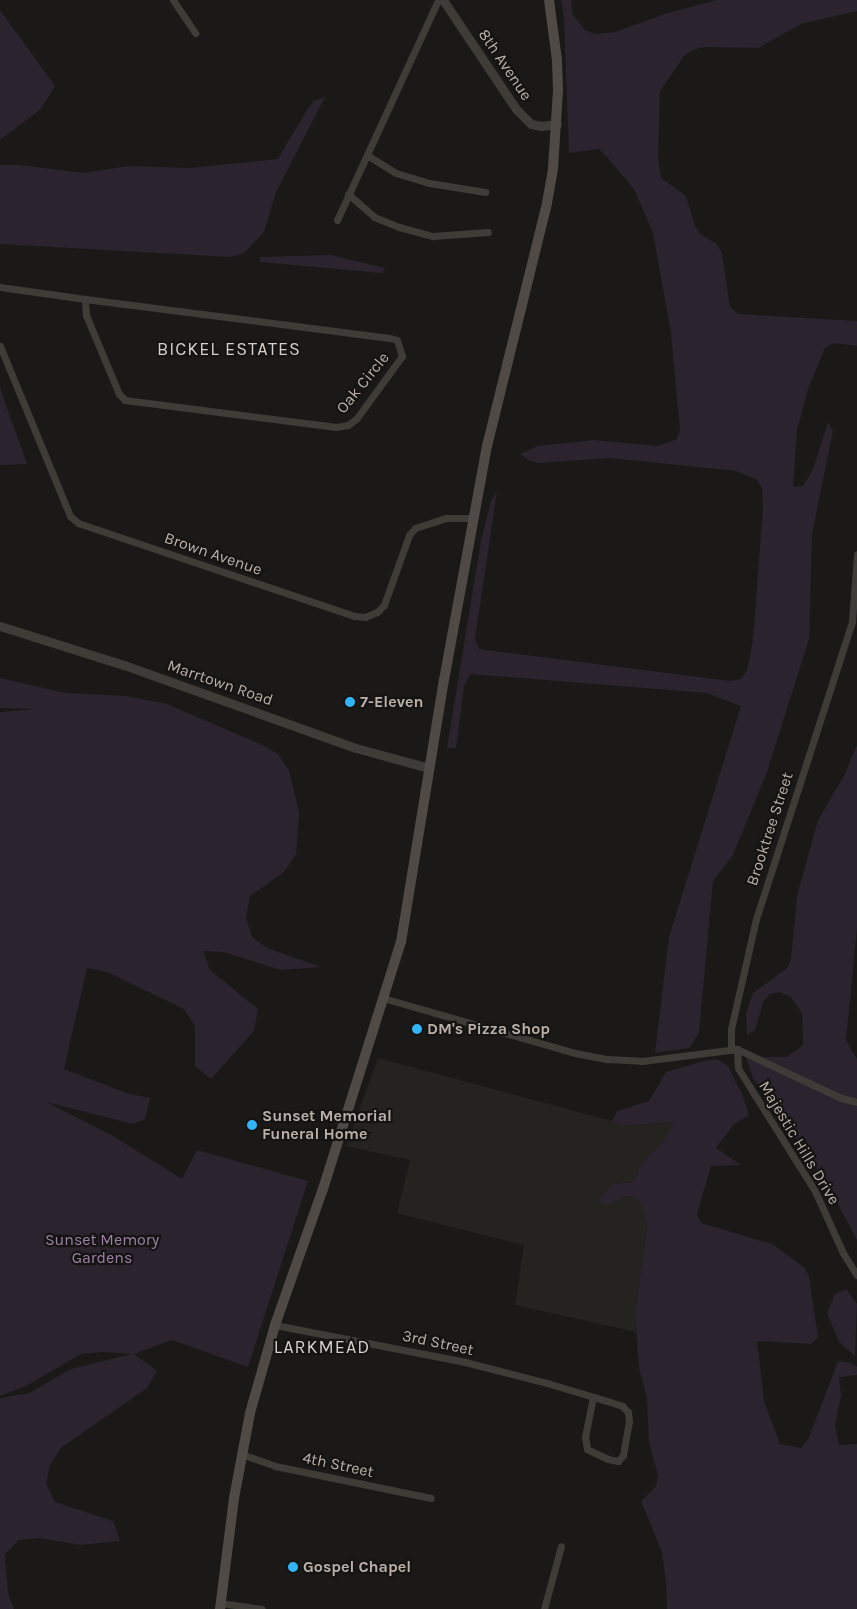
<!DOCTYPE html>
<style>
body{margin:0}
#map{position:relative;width:857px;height:1609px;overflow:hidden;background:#1a1918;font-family:Karla,sans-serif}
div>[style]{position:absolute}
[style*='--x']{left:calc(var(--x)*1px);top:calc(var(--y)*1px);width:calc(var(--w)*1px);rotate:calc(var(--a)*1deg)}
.built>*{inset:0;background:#242320}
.green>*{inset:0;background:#2b232d}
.minor>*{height:7px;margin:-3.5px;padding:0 3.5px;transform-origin:3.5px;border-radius:3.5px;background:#3f3c38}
.tertiary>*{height:9px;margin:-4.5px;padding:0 4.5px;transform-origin:4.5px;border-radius:4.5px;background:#3f3c38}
.secondary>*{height:10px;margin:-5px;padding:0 5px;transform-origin:5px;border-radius:5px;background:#4f4a46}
.dots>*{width:14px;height:14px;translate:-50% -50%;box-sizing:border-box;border:2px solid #151412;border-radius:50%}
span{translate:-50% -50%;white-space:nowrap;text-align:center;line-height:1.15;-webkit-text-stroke:4.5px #151412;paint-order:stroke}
.street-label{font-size:16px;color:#bab0a9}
.poi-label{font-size:16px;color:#bab0a9;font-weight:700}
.left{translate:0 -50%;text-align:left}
.park-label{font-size:16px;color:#9c80a6}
.neighbourhood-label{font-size:18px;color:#d6cfca;letter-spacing:1px}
</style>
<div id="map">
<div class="built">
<div style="clip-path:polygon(378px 1058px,612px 1121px,622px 1126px,675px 1122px,665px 1140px,642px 1163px,633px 1182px,612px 1184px,608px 1206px,625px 1196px,635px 1197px,642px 1206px,647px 1227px,635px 1314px,636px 1332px,515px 1305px,524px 1245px,397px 1213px,410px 1160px,346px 1146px)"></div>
</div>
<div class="green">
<div style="clip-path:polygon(561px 0,571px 0,573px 15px,585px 30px,595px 34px,615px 32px,665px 14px,716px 0,857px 0,857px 11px,801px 24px,758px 48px,704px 47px,693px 50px,684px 56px,660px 91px,658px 157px,661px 178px,686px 196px,695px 226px,700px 234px,717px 244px,722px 253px,730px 307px,738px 314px,857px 321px,857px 346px,834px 343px,825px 348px,809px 386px,797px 430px,793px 487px,803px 486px,813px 469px,828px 422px,833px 431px,812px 534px,809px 639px,767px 772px,733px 855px,713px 881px,699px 1033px,689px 1048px,655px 1053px,669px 937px,741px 706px,707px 693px,470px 674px,464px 687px,456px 748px,447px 748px,481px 541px,491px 501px,497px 491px,475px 639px,479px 649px,730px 681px,741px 679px,747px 670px,753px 640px,763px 507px,762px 488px,756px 479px,736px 471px,610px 458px,539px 463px,528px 460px,520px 454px,538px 446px,594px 440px,658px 446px,677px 439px,680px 430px,671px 333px,653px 233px,634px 189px,606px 156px,599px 149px,569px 153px,564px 18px)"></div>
<div style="clip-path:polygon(0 10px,55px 86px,41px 109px,0 140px)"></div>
<div style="clip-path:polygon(325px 97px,276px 192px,264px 232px,243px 254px,229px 257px,0 244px,0 165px,20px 165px,83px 173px,129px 166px,190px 168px,278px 159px,307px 110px,314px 101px)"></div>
<div style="clip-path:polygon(331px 255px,385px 268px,382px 273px,260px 262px,260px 257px)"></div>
<div style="clip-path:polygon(0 388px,27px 464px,0 465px)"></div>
<div style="clip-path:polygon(0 678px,65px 693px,126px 696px,167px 704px,260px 744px,278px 754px,289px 770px,299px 812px,296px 854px,284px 872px,250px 896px,246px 918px,252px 937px,267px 948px,321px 967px,281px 970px,224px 952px,203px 951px,210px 970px,258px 1009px,254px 1031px,211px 1079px,195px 1066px,195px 1026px,184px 1009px,107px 972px,87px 968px,64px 1069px,129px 1094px,150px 1098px,145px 1119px,133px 1124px,46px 1102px,113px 1136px,182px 1179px,197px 1150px,308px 1181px,248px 1367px,172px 1340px,134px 1354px,157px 1371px,147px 1388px,61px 1448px,50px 1465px,46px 1484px,55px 1502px,113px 1521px,120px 1541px,81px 1545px,39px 1538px,19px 1540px,5px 1554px,8px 1593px,14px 1609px,0 1609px,0 1398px,29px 1393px,71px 1369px,132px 1354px,103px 1352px,81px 1354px,26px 1386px,0 1396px,0 712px,35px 709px,0 708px)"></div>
<div style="clip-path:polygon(857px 745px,857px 929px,846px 1040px,857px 1059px,857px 1240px,825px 1180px,753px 1078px,746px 1057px,787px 1057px,803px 1045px,802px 1013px,790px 996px,780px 992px,770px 994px,763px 1002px,755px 1030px,747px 1035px,746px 1014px,753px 993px,787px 968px,791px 959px,797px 896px,818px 820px,845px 774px)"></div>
<div style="clip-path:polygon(707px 1060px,719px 1060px,728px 1066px,742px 1094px,749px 1115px,733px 1125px,716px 1148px,741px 1165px,711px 1166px,697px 1214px,701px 1223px,772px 1244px,805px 1268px,809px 1277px,818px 1337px,811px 1344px,757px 1341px,764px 1401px,780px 1444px,801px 1448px,808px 1440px,838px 1361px,851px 1363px,857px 1367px,857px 1375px,839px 1377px,841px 1396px,835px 1426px,839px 1445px,857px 1444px,857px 1609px,667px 1609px,666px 1583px,662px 1552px,641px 1501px,656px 1486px,658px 1475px,649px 1443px,647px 1398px,639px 1368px,635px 1314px,647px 1226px,642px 1206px,635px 1197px,625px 1196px,608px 1206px,599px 1201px,612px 1184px,633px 1182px,642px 1163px,665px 1140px,674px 1122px,622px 1126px,612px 1121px,617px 1111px,649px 1101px,666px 1072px)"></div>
<div style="clip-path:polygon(846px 1289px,857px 1304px,855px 1356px,839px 1342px,827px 1313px,835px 1294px)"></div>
</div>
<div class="minor">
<div style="--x:173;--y:0;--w:40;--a:56"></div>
<div style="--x:367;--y:155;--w:34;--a:32"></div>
<div style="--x:396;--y:173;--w:34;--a:17"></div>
<div style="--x:429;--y:183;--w:57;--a:9.1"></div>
<div style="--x:348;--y:194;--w:35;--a:41"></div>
<div style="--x:374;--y:217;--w:27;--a:22"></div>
<div style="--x:399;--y:227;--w:35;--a:15"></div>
<div style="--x:433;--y:236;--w:55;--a:-4.2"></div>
<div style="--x:337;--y:220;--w:242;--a:-65.3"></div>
<div style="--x:0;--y:287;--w:86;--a:8"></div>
<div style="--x:85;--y:299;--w:307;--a:7.3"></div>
<div style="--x:390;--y:338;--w:7;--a:16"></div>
<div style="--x:397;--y:340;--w:17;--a:73"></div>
<div style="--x:402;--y:356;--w:77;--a:126"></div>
<div style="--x:357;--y:418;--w:11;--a:142"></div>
<div style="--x:348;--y:425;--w:12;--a:171"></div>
<div style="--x:336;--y:427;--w:213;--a:-172.7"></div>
<div style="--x:125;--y:400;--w:8;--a:-135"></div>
<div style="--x:119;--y:394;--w:86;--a:-112.7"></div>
<div style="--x:86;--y:315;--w:16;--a:-94"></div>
<div style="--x:0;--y:346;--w:184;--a:67.6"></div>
<div style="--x:70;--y:516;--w:11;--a:41"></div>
<div style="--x:78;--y:523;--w:292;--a:18.6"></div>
<div style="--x:355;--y:616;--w:10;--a:6"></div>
<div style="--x:365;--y:617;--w:13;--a:-23"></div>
<div style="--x:377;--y:612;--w:10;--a:-45"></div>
<div style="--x:384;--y:605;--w:74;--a:-70.3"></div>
<div style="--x:409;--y:535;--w:9;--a:-49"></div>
<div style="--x:415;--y:528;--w:33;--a:-18"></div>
<div style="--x:446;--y:518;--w:28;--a:0"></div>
<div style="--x:383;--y:998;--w:200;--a:16"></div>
<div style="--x:575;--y:1053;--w:33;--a:11"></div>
<div style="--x:607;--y:1059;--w:35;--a:3"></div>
<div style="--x:642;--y:1061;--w:96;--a:-7.2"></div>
<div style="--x:737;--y:1049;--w:115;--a:25.2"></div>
<div style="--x:841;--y:1098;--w:16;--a:14"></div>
<div style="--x:737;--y:1049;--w:19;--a:87"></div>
<div style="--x:738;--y:1068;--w:145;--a:58"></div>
<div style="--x:815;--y:1191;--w:68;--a:65.7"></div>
<div style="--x:843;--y:1253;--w:26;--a:58"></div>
<div style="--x:731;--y:1050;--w:21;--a:-90"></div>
<div style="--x:731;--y:1029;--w:113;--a:-77.2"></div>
<div style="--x:756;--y:919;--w:313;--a:-72.1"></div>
<div style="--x:852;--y:621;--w:67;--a:-85.7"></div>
<div style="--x:275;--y:1325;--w:194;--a:11"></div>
<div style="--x:465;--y:1362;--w:85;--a:14.4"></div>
<div style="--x:547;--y:1383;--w:63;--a:16.7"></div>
<div style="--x:607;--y:1401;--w:16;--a:18"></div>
<div style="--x:622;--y:1406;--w:8;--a:45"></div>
<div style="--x:628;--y:1412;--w:9;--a:84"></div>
<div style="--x:629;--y:1421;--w:35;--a:100"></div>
<div style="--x:623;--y:1455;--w:8;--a:130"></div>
<div style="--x:618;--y:1461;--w:10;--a:-169"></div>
<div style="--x:608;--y:1459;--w:23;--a:-155"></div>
<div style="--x:587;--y:1449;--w:12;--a:-99"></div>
<div style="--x:585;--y:1437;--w:41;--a:-78.7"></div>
<div style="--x:241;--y:1454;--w:36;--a:19"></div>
<div style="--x:275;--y:1466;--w:159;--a:11.6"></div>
<div style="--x:220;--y:1603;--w:42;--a:8.1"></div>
<div style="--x:544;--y:1609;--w:65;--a:-74.9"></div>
</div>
<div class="tertiary">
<div style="--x:443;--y:0;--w:131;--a:56.2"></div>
<div style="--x:516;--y:109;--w:21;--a:45"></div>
<div style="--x:531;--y:124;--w:10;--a:11"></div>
<div style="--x:541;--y:126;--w:16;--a:-7"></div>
<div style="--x:0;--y:626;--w:130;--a:17.5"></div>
<div style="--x:124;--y:665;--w:246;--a:19.7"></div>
<div style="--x:356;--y:748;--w:76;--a:15.3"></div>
</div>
<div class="secondary">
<div style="--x:220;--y:1609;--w:112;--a:-82.8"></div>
<div style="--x:234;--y:1498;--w:86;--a:-79.3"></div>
<div style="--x:250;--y:1413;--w:91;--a:-74.1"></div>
<div style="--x:275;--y:1325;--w:144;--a:-70.6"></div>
<div style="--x:323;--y:1189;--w:259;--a:-72.5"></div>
<div style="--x:401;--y:942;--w:266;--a:-80.7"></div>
<div style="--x:444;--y:680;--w:238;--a:-79.6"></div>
<div style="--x:487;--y:446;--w:250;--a:-76.1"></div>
<div style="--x:547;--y:203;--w:36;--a:-80"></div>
<div style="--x:553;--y:168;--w:78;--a:-86.3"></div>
<div style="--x:558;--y:90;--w:30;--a:-92"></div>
<div style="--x:557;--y:60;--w:61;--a:-97.6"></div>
</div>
<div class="dots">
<div style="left:350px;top:702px;background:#31b4f8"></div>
<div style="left:417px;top:1029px;background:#31b4f8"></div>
<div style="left:252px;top:1125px;background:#31b4f8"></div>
<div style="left:293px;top:1567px;background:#31b4f8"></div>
</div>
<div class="street-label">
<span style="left:505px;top:65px;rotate:56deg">8th Avenue</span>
<span style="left:363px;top:383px;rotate:-51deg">Oak Circle</span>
<span style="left:213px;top:554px;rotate:19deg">Brown Avenue</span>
<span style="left:220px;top:683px;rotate:19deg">Marrtown Road</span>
<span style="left:770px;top:829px;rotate:-72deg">Brooktree Street</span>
<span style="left:799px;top:1143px;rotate:59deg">Majestic Hills Drive</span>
<span style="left:438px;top:1343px;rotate:12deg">3rd Street</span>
<span style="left:338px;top:1465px;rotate:12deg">4th Street</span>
</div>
<div class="poi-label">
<span class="left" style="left:360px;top:702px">7-Eleven</span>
<span class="left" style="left:427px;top:1029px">DM's Pizza Shop</span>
<span class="left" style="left:262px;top:1125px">Sunset Memorial<br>Funeral Home</span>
<span class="left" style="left:303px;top:1567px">Gospel Chapel</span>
</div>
<div class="park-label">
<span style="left:102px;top:1249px">Sunset Memory<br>Gardens</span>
</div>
<div class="neighbourhood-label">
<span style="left:229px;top:349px">BICKEL ESTATES</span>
<span style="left:322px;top:1347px">LARKMEAD</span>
</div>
</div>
